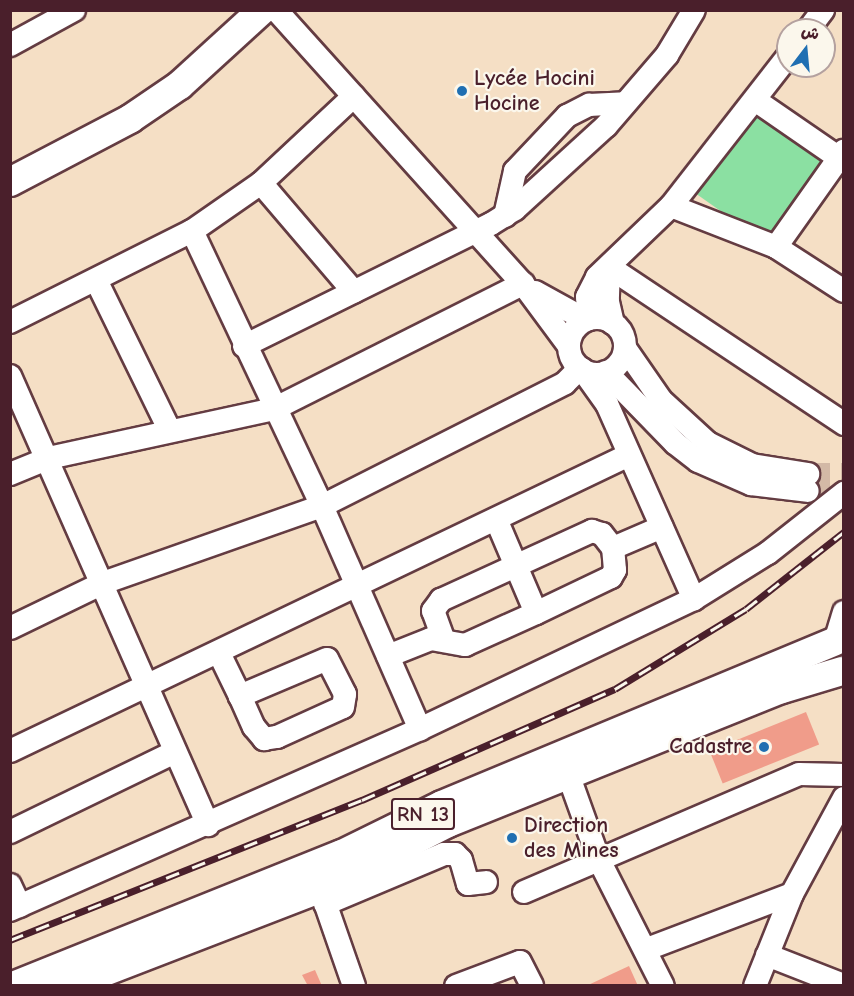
<!DOCTYPE html>
<meta charset="utf-8">
<style>
body{margin:0}
#map{position:relative;width:854px;height:996px;overflow:hidden;background:#f5dfc5;font-family:"Comic Neue","Playpen Sans Arabic",sans-serif}
div>[style]{position:absolute}
[style*='--x']{left:calc(var(--x)*1px);top:calc(var(--y)*1px);width:calc(var(--w)*1px);rotate:calc(var(--a)*1deg)}
.green>*{inset:0;background:#8be0a2;transform-origin:0 0}
.building>*{inset:0;background:#f09c8a;transform-origin:0 0}
.minor-tunnel>*{height:22px;margin-top:-11px;transform-origin:0;background:repeating-linear-gradient(90deg,#d3b9a6 0 22px,transparent 0 33px)}
.roads{filter:drop-shadow(2px 0 #643c42) drop-shadow(-2px 0 #643c42) drop-shadow(0 2px #643c42) drop-shadow(0 -2px #643c42)}
.minor>*{height:22px;margin:-11px;padding:0 11px;transform-origin:11px;border-radius:11px;background:#fff}
.minor>.ring{margin:-11px;padding:0;box-sizing:content-box;background:none;border:22px solid #fff;border-radius:50%}
.major>*{height:28px;margin:-14px;padding:0 14px;transform-origin:14px;border-radius:14px;background:#fff}
.rail>*{height:7px;margin-top:-3.5px;transform-origin:0;background:repeating-linear-gradient(90deg,#fbf7ec 0 14px,#4a1f2b 0 28px);box-sizing:border-box;border-block:2px solid #4a1f2b}
.dots>*{width:16px;height:16px;translate:-50% -50%;box-sizing:border-box;border:3px solid #fbf7ec;border-radius:50%}
span{translate:-50% -50%;white-space:nowrap;text-align:center;line-height:1.15;-webkit-text-stroke:4.5px #fbf7ec;paint-order:stroke}
.shield-label span{padding:2px 4px;background:#fbf7ec;border:2px solid;border-radius:4px;-webkit-text-stroke-width:0}
.shield-label{font-size:21px;color:#4a1f2b;font-weight:700}
.poi-label{font-size:22px;color:#4a1f2b;font-weight:700}
.left{translate:0 -50%;text-align:left}
.right{translate:-100% -50%;text-align:right}
.frame{position:absolute;inset:0;border:12px solid #4a1f2b;pointer-events:none}
.north{position:absolute;left:776px;top:18px;width:60px;height:60px;box-sizing:border-box;background:#fbf7ec;border:2px solid #b4a19f;border-radius:50%;rotate:16deg;font-size:16px;font-weight:700;line-height:24px;text-align:center;color:#4a1f2b}
.north::after{content:'';display:block;margin:auto;width:21px;height:27px;background:#1f6fb2;clip-path:polygon(50% 0,100% 100%,50% 72%,0 100%)}
</style>
<div id="map">
<div class="green">
<div style="left:753px;top:108px;width:95px;height:103px;rotate:35deg"></div>
</div>
<div class="building">
<div style="left:806px;top:712px;width:35px;height:104px;rotate:68deg"></div>
<div style="clip-path:polygon(629px 966px,638px 986px,586px 986px)"></div>
<div style="clip-path:polygon(315px 970px,322px 986px,308px 986px,302px 975px)"></div>
</div>
<div class="minor-tunnel">
<div style="--x:808;--y:474;--w:36;--a:0"></div>
<div style="--x:808;--y:491;--w:36;--a:-2"></div>
</div>
<div class="roads">
<div class="minor">
<div style="--x:276;--y:10;--w:369;--a:48"></div>
<div style="--x:523;--y:284;--w:77;--a:53.4"></div>
<div style="--x:808;--y:30;--w:25;--a:-53"></div>
<div style="--x:10;--y:45;--w:73;--a:-28.7"></div>
<div style="--x:755;--y:100;--w:102;--a:34.6"></div>
<div style="--x:261;--y:183;--w:143;--a:49.5"></div>
<div style="--x:671;--y:206;--w:113;--a:21.3"></div>
<div style="--x:776;--y:247;--w:81;--a:32.9"></div>
<div style="--x:505;--y:216;--w:46;--a:-77.5"></div>
<div style="--x:515;--y:171;--w:76;--a:-46.6"></div>
<div style="--x:567;--y:116;--w:25;--a:-27"></div>
<div style="--x:589;--y:105;--w:36;--a:-3"></div>
<div style="--x:192;--y:231;--w:304;--a:64.7"></div>
<div style="--x:322;--y:506;--w:244;--a:66.3"></div>
<div style="--x:776;--y:247;--w:118;--a:-54.7"></div>
<div style="--x:609;--y:267;--w:283;--a:33.7"></div>
<div style="--x:609;--y:267;--w:35;--a:92"></div>
<div style="--x:608;--y:302;--w:22;--a:77"></div>
<div style="--x:96;--y:280;--w:168;--a:63.9"></div>
<div style="--x:535;--y:292;--w:58;--a:28.8"></div>
<div class="ring" style="left:569px;top:318px;width:34px;height:34px"></div>
<div style="--x:589;--y:319;--w:22;--a:-95"></div>
<div style="--x:587;--y:297;--w:22;--a:-63"></div>
<div style="--x:597;--y:277;--w:103;--a:-43.8"></div>
<div style="--x:671;--y:206;--w:190;--a:-52"></div>
<div style="--x:10;--y:322;--w:203;--a:-26.6"></div>
<div style="--x:192;--y:231;--w:84;--a:-34.8"></div>
<div style="--x:261;--y:183;--w:127;--a:-43.1"></div>
<div style="--x:244;--y:346;--w:275;--a:-26.3"></div>
<div style="--x:491;--y:224;--w:28;--a:-32"></div>
<div style="--x:515;--y:209;--w:123;--a:-42.4"></div>
<div style="--x:606;--y:126;--w:94;--a:-49.3"></div>
<div style="--x:667;--y:55;--w:52;--a:-59"></div>
<div style="--x:625;--y:348;--w:63;--a:55.3"></div>
<div style="--x:661;--y:400;--w:64;--a:42.5"></div>
<div style="--x:708;--y:443;--w:49;--a:26.6"></div>
<div style="--x:752;--y:465;--w:57;--a:9.1"></div>
<div style="--x:582;--y:369;--w:43;--a:54.5"></div>
<div style="--x:607;--y:404;--w:214;--a:66"></div>
<div style="--x:606;--y:372;--w:99;--a:45.8"></div>
<div style="--x:675;--y:443;--w:29;--a:38"></div>
<div style="--x:698;--y:461;--w:58;--a:23.5"></div>
<div style="--x:751;--y:484;--w:57;--a:7"></div>
<div style="--x:10;--y:376;--w:491;--a:66.2"></div>
<div style="--x:10;--y:474;--w:42;--a:-22.3"></div>
<div style="--x:49;--y:458;--w:230;--a:-12.3"></div>
<div style="--x:274;--y:409;--w:279;--a:-26.7"></div>
<div style="--x:496;--y:519;--w:102;--a:66.9"></div>
<div style="--x:10;--y:628;--w:103;--a:-25.8"></div>
<div style="--x:103;--y:583;--w:232;--a:-19.4"></div>
<div style="--x:322;--y:506;--w:272;--a:-26.8"></div>
<div style="--x:565;--y:383;--w:21;--a:-45"></div>
<div style="--x:837;--y:635;--w:24;--a:-73"></div>
<div style="--x:443;--y:638;--w:29;--a:-110"></div>
<div style="--x:433;--y:611;--w:14;--a:-54"></div>
<div style="--x:441;--y:600;--w:166;--a:-24.6"></div>
<div style="--x:592;--y:531;--w:10;--a:17"></div>
<div style="--x:602;--y:534;--w:18;--a:52"></div>
<div style="--x:219;--y:653;--w:48;--a:64"></div>
<div style="--x:240;--y:696;--w:34;--a:66"></div>
<div style="--x:254;--y:727;--w:16;--a:50"></div>
<div style="--x:264;--y:739;--w:13;--a:-9"></div>
<div style="--x:277;--y:737;--w:72;--a:-24.4"></div>
<div style="--x:343;--y:707;--w:13;--a:-81"></div>
<div style="--x:345;--y:694;--w:39;--a:-117"></div>
<div style="--x:327;--y:659;--w:95;--a:157"></div>
<div style="--x:388;--y:656;--w:46;--a:-21.6"></div>
<div style="--x:431;--y:639;--w:35;--a:10"></div>
<div style="--x:465;--y:645;--w:78;--a:-24.3"></div>
<div style="--x:536;--y:613;--w:83;--a:-25.6"></div>
<div style="--x:611;--y:577;--w:8;--a:-60"></div>
<div style="--x:615;--y:570;--w:22;--a:-95"></div>
<div style="--x:613;--y:548;--w:53;--a:-23.2"></div>
<div style="--x:10;--y:751;--w:686;--a:-25.56"></div>
<div style="--x:568;--y:774;--w:91;--a:70.2"></div>
<div style="--x:599;--y:860;--w:141;--a:63.1"></div>
<div style="--x:10;--y:832;--w:183;--a:-25.9"></div>
<div style="--x:10;--y:885;--w:23;--a:65"></div>
<div style="--x:321;--y:891;--w:101;--a:70.8"></div>
<div style="--x:524;--y:892;--w:299;--a:-23.2"></div>
<div style="--x:799;--y:774;--w:45;--a:1.3"></div>
<div style="--x:325;--y:904;--w:129;--a:-22.8"></div>
<div style="--x:444;--y:854;--w:11;--a:0"></div>
<div style="--x:455;--y:854;--w:8;--a:45"></div>
<div style="--x:461;--y:860;--w:25;--a:74"></div>
<div style="--x:468;--y:884;--w:18;--a:-6"></div>
<div style="--x:10;--y:910;--w:448;--a:-23.8"></div>
<div style="--x:420;--y:729;--w:303;--a:-25.4"></div>
<div style="--x:694;--y:599;--w:87;--a:-31.9"></div>
<div style="--x:768;--y:553;--w:97;--a:-38.3"></div>
<div style="--x:647;--y:949;--w:155;--a:-20.8"></div>
<div style="--x:767;--y:955;--w:83;--a:21.3"></div>
<div style="--x:456;--y:986;--w:68;--a:-20.6"></div>
<div style="--x:520;--y:962;--w:27;--a:63"></div>
<div style="--x:755;--y:986;--w:99;--a:-68.1"></div>
<div style="--x:792;--y:894;--w:109;--a:-61.6"></div>
</div>
<div class="major">
<div style="--x:10;--y:182;--w:136;--a:-27.7"></div>
<div style="--x:130;--y:119;--w:60;--a:-34.2"></div>
<div style="--x:180;--y:85;--w:111;--a:-42.4"></div>
<div style="--x:13;--y:986;--w:354;--a:-21.9"></div>
<div style="--x:342;--y:854;--w:111;--a:-26.1"></div>
<div style="--x:442;--y:805;--w:425;--a:-22.6"></div>
<div style="--x:68;--y:986;--w:270;--a:-21.1"></div>
<div style="--x:320;--y:889;--w:144;--a:-27.3"></div>
<div style="--x:448;--y:823;--w:360;--a:-21.9"></div>
<div style="--x:782;--y:689;--w:63;--a:-16.7"></div>
</div>
</div>
<div class="rail">
<div style="--x:10;--y:940;--w:379;--a:-21.7"></div>
<div style="--x:362;--y:800;--w:276;--a:-23.7"></div>
<div style="--x:615;--y:689;--w:153;--a:-31.4"></div>
<div style="--x:746;--y:609;--w:125;--a:-38.2"></div>
</div>
<div class="dots">
<div style="left:462px;top:91px;background:#1f6fb2"></div>
<div style="left:764px;top:747px;background:#1f6fb2"></div>
<div style="left:512px;top:838px;background:#1f6fb2"></div>
</div>
<div class="shield-label">
<span style="left:423px;top:814px">RN 13</span>
</div>
<div class="poi-label">
<span class="left" style="left:474px;top:91px">Lycée Hocini<br>Hocine</span>
<span class="right" style="left:752px;top:747px">Cadastre</span>
<span class="left" style="left:524px;top:838px">Direction<br>des Mines</span>
</div>
<div class="frame"></div>
<div class="north">ش</div>
</div>
